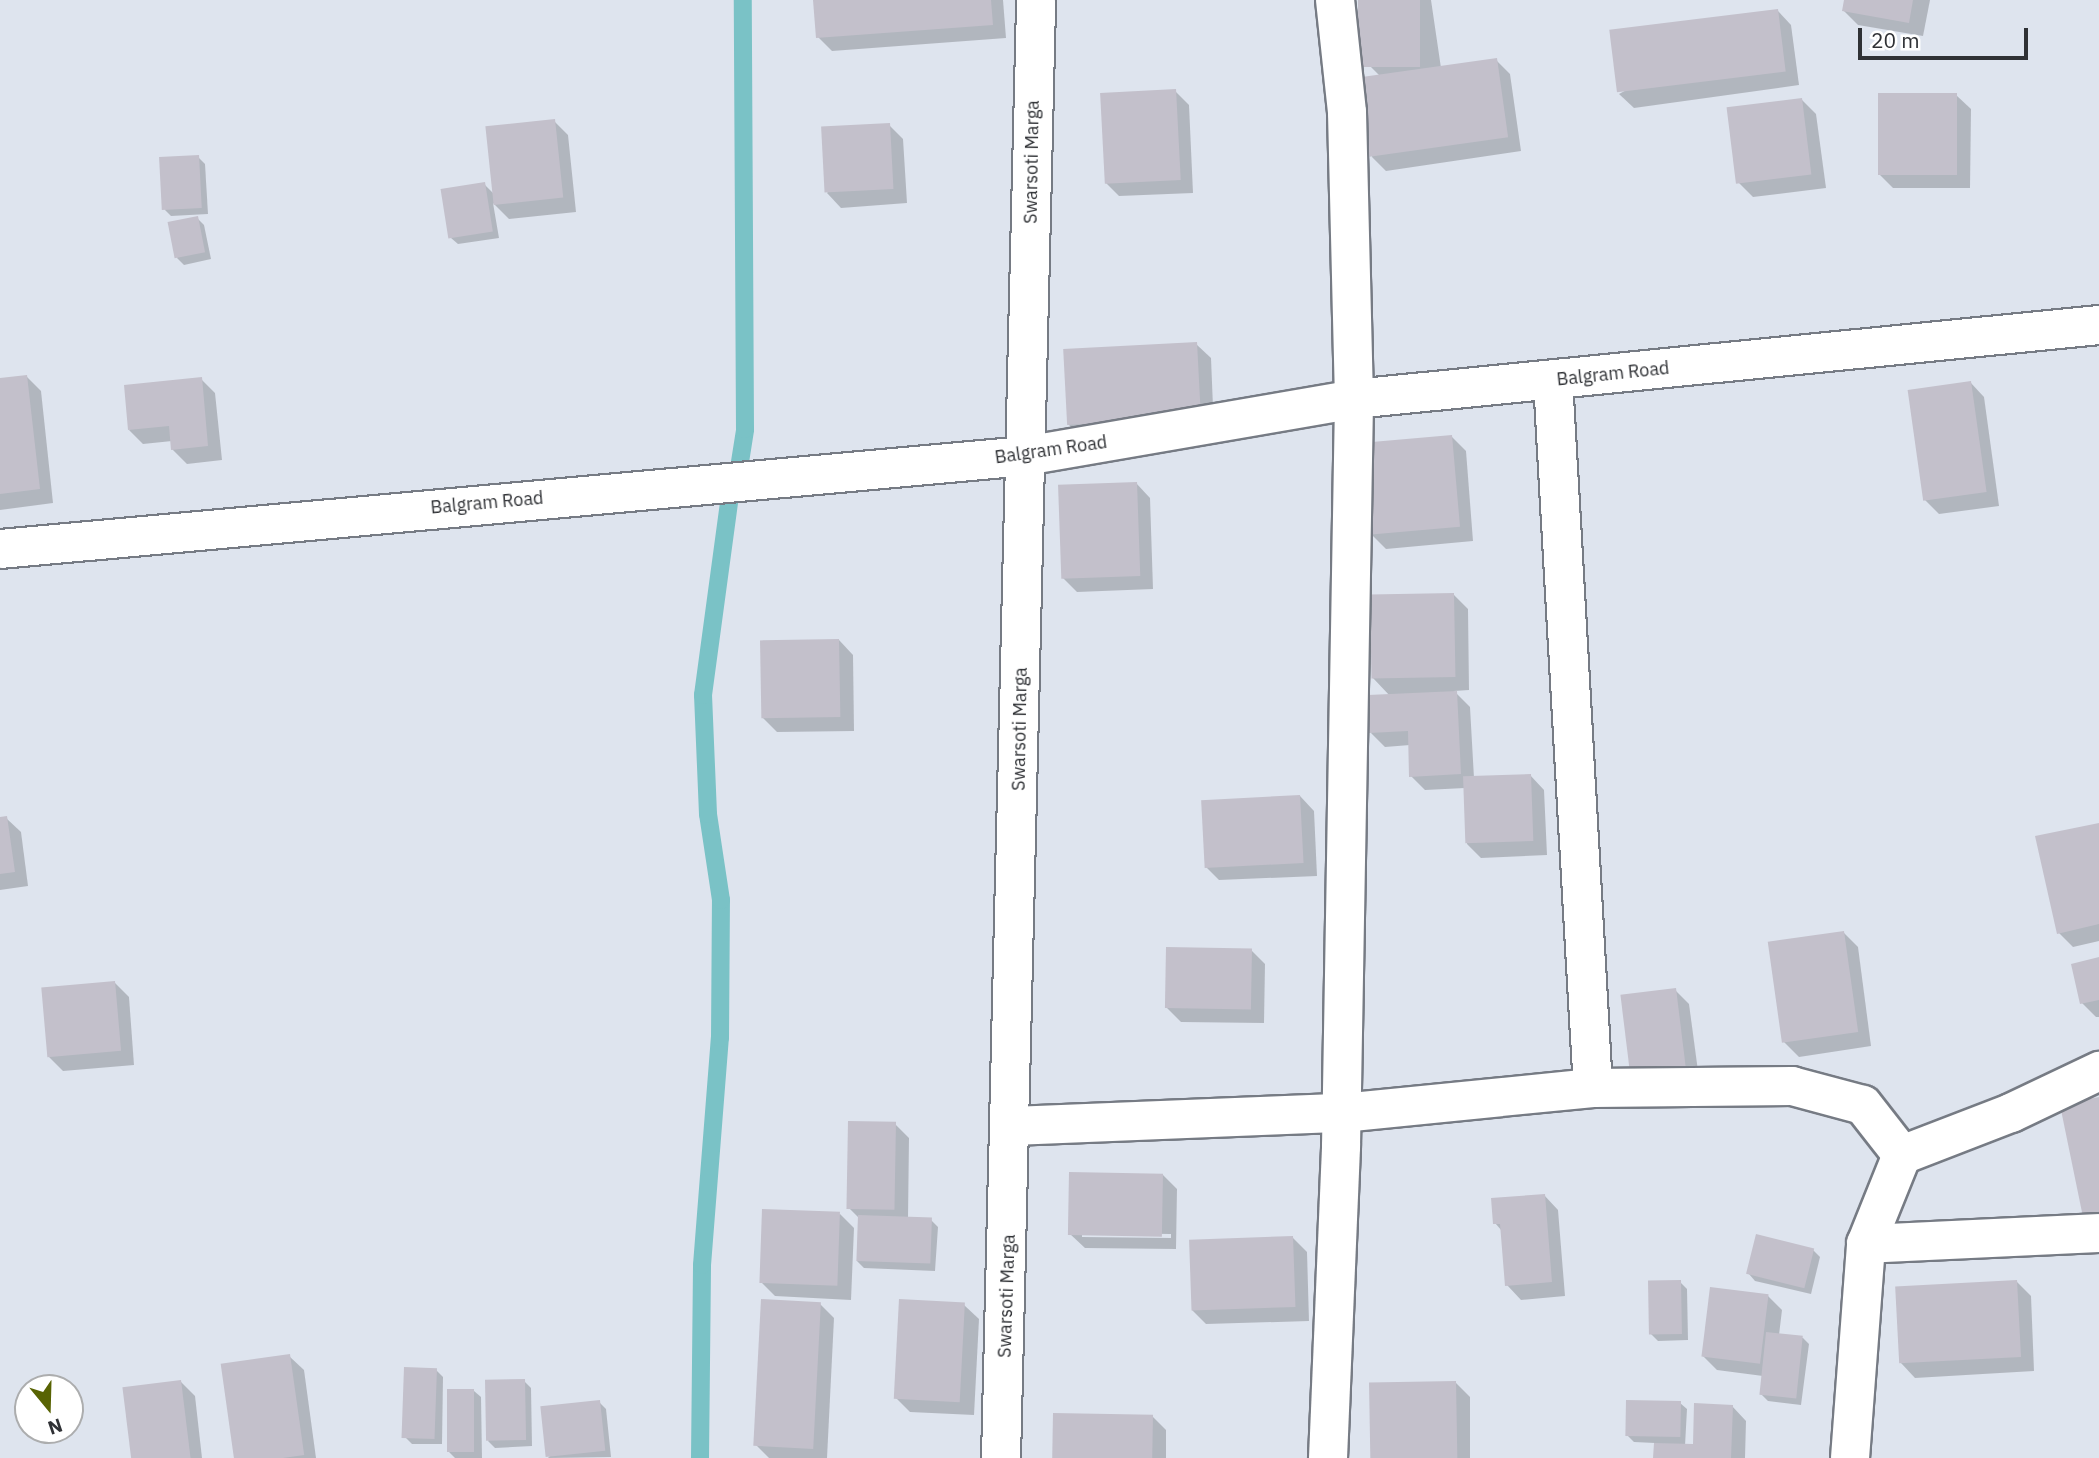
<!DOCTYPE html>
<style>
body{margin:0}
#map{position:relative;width:2099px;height:1458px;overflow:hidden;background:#dee4ee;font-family:"IBM Plex Sans",sans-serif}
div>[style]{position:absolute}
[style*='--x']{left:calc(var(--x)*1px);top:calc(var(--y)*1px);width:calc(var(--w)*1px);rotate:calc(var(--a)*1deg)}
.shadow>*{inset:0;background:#0003}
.stream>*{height:18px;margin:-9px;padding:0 9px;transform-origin:9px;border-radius:9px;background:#7ac2c6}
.building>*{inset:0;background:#c3c0cb;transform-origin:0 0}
.roads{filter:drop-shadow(2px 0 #767b84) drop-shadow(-2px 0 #767b84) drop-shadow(0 2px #767b84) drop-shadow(0 -2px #767b84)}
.street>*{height:38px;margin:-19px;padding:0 19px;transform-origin:19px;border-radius:19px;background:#fff}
span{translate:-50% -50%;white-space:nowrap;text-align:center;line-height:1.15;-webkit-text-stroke:6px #fff;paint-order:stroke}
.street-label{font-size:18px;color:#2f3135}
.north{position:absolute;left:14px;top:1374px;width:70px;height:70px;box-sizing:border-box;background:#fff;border:2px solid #acadae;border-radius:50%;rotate:161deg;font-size:19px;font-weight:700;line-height:28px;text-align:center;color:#2f3135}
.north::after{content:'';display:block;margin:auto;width:24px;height:32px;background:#586303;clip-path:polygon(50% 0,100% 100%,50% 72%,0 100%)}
.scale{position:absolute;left:1858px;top:28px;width:170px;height:32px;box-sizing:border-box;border:4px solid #2f3135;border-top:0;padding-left:9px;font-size:21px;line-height:24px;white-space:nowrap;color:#2f3135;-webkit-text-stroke:5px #fff;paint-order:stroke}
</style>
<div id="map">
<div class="shadow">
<div style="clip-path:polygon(815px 0,1003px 0,1006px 38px,832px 51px,818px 37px)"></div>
<div style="clip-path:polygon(1360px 0,1431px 0,1441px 68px,1496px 60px,1510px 74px,1521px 151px,1386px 171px,1372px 157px,1381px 77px,1369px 65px)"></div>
<div style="clip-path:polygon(1846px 0,1930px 0,1923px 36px,1858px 25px,1844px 11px)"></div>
<div style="clip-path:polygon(1777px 10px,1791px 25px,1799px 85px,1634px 108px,1619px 94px)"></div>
<div style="clip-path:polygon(1175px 91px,1189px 105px,1193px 193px,1119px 196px,1105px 182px)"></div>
<div style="clip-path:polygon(1956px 95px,1971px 109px,1970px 188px,1893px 188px,1879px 174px)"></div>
<div style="clip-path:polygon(1802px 100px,1816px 114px,1826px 188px,1753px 197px,1739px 183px)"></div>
<div style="clip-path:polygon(554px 121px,568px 135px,576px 212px,509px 219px,493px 203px,499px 238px,458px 244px,451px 238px,484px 184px,493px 193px)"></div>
<div style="clip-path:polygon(889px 125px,903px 139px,907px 203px,841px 208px,827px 193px)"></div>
<div style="clip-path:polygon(198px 157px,205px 164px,208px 214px,171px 216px,165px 210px)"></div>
<div style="clip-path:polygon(197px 218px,204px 225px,211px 259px,184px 265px,177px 258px)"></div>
<div style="clip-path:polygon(1196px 344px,1211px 358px,1214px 432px,1082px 438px,1068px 424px)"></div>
<div style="clip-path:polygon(27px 377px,41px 391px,53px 503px,0 510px,0 380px)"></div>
<div style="clip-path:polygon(201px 379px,215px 393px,222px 460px,187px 464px,172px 449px,172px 441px,143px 444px,129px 430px)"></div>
<div style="clip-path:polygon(1970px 382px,1984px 397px,1999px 506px,1939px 514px,1925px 500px)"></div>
<div style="clip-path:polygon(1452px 437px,1466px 451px,1473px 541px,1386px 549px,1372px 535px)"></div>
<div style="clip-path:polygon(1136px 483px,1150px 498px,1153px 589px,1077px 592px,1062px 577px)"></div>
<div style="clip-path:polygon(1454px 595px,1468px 609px,1469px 690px,1454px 691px,1470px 707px,1474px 778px,1530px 775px,1544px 790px,1547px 855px,1481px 858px,1467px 844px,1465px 788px,1425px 790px,1411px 776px,1410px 745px,1385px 747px,1371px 733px,1390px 696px,1373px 678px)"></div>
<div style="clip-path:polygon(839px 640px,853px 655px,854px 731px,777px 732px,763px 718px)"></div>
<div style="clip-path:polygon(1300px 796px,1314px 811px,1317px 876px,1219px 880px,1205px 866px)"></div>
<div style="clip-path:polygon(6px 818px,21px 832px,28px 886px,0 890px,0 819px)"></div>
<div style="clip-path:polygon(2099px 824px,2099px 941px,2073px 947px,2059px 933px)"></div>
<div style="clip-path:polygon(1844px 933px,1858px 947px,1871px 1046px,1799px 1057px,1784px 1042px)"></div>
<div style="clip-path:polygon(1251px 950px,1265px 964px,1264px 1023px,1181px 1022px,1167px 1008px)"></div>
<div style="clip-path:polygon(2099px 959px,2099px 1017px,2096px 1017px,2082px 1003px)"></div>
<div style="clip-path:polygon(115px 983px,129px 997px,134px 1065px,63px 1071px,49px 1057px)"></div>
<div style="clip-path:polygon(1675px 990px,1689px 1004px,1700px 1086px,1648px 1094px)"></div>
<div style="clip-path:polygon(895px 1124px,909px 1138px,908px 1219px,931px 1220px,938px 1227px,935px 1271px,864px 1268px,857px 1261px,859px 1218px,849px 1208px)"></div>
<div style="clip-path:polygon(evenodd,1163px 1175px,1177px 1189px,1176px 1249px,1085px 1248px,1070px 1234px,1163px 1175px,1082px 1233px,1171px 1234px,1171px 1238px,1082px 1237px,1082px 1233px)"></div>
<div style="clip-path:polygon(1544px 1195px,1558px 1210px,1565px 1296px,1521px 1300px,1507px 1285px,1502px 1231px,1495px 1223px)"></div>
<div style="clip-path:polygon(840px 1214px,854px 1228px,851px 1300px,775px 1296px,761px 1282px)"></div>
<div style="clip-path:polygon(1293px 1238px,1307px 1252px,1309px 1321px,1206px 1324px,1192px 1310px)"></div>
<div style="clip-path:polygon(1813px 1250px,1820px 1257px,1811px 1294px,1755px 1281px,1749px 1274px)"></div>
<div style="clip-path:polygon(1680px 1282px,1687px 1289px,1688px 1340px,1658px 1341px,1651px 1334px)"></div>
<div style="clip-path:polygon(2017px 1282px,2031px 1296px,2034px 1371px,1915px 1378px,1901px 1363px)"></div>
<div style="clip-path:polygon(1768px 1296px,1782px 1310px,1779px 1335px,1803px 1338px,1809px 1344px,1801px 1405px,1768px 1401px,1761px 1394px,1763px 1376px,1717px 1370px,1703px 1356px)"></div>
<div style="clip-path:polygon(820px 1304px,834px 1318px,827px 1458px,769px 1458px,756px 1445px)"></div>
<div style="clip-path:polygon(964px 1305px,979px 1319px,974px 1415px,910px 1412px,896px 1398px)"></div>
<div style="clip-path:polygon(289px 1356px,304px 1370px,316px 1458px,236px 1458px,223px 1365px)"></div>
<div style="clip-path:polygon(436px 1370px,443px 1377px,442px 1444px,412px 1444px,405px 1437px)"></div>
<div style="clip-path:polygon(524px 1381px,531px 1388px,532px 1446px,495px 1448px,488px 1441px)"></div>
<div style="clip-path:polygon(181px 1382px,195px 1396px,202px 1458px,132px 1458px)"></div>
<div style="clip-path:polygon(1456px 1383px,1470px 1397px,1470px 1458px,1372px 1458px)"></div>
<div style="clip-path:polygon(474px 1391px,481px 1397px,482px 1458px,455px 1458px,449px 1452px)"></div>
<div style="clip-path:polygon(599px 1402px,606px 1409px,611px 1457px,548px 1458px)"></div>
<div style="clip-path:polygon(1680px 1403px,1687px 1409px,1685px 1446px,1695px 1446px,1732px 1406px,1746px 1421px,1745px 1458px,1655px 1458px,1655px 1443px,1634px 1442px,1627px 1435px)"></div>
<div style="clip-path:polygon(1152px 1416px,1166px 1430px,1166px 1458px,1054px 1458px)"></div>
</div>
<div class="stream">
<div style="--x:740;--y:462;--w:33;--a:-81"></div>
<div style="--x:745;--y:429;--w:429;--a:-90.3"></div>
<div style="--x:700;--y:1458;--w:193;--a:-89.4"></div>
<div style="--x:702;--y:1265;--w:228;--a:-85.5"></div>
<div style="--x:720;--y:1038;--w:138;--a:-89.6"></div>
<div style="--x:721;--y:900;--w:87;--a:-98.6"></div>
<div style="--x:708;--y:814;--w:119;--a:-92.4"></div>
<div style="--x:703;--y:695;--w:195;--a:-82.3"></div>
</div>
<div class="building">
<div style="clip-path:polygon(813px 0,991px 0,993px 25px,816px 38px)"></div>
<div style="left:1358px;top:0;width:62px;height:67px"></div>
<div style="clip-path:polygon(1844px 0,1913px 0,1909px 23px,1842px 11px)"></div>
<div style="left:1778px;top:9px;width:63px;height:170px;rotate:83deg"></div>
<div style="left:1497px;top:58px;width:80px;height:140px;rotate:82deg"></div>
<div style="left:1176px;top:89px;width:91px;height:76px;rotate:87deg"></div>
<div style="left:1957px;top:93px;width:82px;height:79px;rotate:90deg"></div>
<div style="left:1802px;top:98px;width:77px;height:76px;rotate:83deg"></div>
<div style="left:555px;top:119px;width:79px;height:70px;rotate:84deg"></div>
<div style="left:890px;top:123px;width:66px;height:69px;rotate:87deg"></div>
<div style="left:199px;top:155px;width:53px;height:40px;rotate:87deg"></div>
<div style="left:485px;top:182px;width:50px;height:45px;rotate:81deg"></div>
<div style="left:198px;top:216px;width:37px;height:31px;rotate:79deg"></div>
<div style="left:1197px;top:342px;width:76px;height:134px;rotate:87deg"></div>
<div style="clip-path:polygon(27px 375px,40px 489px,0 494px,0 378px)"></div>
<div style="clip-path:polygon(202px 377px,208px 446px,171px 450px,169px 426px,128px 430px,124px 385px)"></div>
<div style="left:1971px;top:381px;width:112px;height:64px;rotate:82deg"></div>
<div style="left:1452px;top:435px;width:92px;height:89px;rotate:85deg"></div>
<div style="left:1137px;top:482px;width:94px;height:79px;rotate:88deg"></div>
<div style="left:1454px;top:593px;width:84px;height:84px;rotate:89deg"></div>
<div style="left:839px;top:639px;width:78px;height:79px;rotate:89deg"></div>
<div style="clip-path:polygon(1457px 691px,1461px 774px,1409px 777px,1408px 731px,1369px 733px,1368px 695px)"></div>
<div style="left:1531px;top:774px;width:67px;height:68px;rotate:88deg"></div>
<div style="left:1300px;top:795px;width:68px;height:99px;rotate:87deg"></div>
<div style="clip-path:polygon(7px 816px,15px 872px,0 874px,0 817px)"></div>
<div style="clip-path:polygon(2099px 823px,2099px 924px,2057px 934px,2035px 836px)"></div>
<div style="left:1844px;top:931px;width:102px;height:77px;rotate:82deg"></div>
<div style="left:1166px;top:947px;width:86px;height:61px;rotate:1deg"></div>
<div style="clip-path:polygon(2099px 957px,2099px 1000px,2080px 1004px,2071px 964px)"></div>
<div style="left:115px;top:981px;width:70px;height:74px;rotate:85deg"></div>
<div style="left:1676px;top:988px;width:85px;height:56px;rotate:83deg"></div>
<div style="clip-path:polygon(2099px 1097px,2099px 1219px,2084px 1222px,2060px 1105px)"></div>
<div style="left:848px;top:1121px;width:48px;height:88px;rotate:1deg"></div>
<div style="left:1069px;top:1172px;width:94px;height:63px;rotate:1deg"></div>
<div style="clip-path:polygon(1545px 1194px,1552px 1282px,1505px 1286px,1500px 1224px,1493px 1224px,1491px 1198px)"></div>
<div style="left:762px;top:1209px;width:78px;height:74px;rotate:2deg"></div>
<div style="left:858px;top:1215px;width:74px;height:46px;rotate:2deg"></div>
<div style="left:1756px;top:1234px;width:60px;height:41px;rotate:14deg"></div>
<div style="left:1293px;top:1236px;width:71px;height:104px;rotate:88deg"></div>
<div style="left:1681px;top:1280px;width:54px;height:33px;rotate:89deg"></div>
<div style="left:2017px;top:1280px;width:77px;height:122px;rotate:87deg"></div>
<div style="left:1710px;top:1287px;width:59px;height:70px;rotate:7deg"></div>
<div style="left:761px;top:1299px;width:60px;height:147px;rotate:3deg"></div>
<div style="left:899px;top:1299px;width:66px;height:100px;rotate:3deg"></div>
<div style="left:1766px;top:1332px;width:37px;height:63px;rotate:6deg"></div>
<div style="left:290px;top:1354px;width:102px;height:70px;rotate:82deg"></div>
<div style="left:404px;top:1367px;width:33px;height:71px;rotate:2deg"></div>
<div style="left:525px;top:1379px;width:61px;height:40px;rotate:89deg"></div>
<div style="left:181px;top:1380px;width:79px;height:59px;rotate:83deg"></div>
<div style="left:1456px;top:1381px;width:77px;height:87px;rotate:89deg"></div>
<div style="left:447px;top:1389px;width:27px;height:63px"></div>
<div style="left:600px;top:1400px;width:51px;height:60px;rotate:84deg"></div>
<div style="left:1626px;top:1400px;width:55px;height:36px;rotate:1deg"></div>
<div style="clip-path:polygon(1694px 1403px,1733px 1405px,1731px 1458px,1653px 1458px,1654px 1443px,1693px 1444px)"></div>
<div style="left:1053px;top:1413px;width:100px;height:45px;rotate:1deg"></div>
</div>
<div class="roads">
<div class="street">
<div style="--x:1553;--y:380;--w:709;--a:86.77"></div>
<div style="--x:0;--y:549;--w:1029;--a:-5.18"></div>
<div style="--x:1025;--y:456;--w:334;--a:-9.8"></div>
<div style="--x:1354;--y:399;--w:749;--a:-5.67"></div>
<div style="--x:1012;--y:1126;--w:330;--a:-2.3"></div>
<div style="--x:1342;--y:1113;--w:252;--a:-5.7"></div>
<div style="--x:1593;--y:1088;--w:199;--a:-0.6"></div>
<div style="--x:1792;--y:1086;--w:73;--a:15"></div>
<div style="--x:1863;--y:1105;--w:63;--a:52"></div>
<div style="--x:1866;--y:1244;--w:233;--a:-2.7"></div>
<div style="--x:1001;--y:1458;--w:1458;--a:-88.62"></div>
<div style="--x:1328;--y:1458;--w:311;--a:-87.6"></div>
<div style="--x:1341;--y:1147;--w:748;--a:-89"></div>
<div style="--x:1354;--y:399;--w:287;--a:-91.4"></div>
<div style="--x:1347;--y:112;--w:113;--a:-96.1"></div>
<div style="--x:1850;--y:1458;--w:215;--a:-85.7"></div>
<div style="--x:1866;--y:1244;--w:96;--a:-68"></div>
<div style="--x:1902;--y:1155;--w:117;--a:-21.1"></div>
<div style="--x:2011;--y:1113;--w:98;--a:-25.5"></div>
</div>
</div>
<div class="street-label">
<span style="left:1032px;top:162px;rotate:-89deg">Swarsoti Marga</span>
<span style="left:1613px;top:374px;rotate:-6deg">Balgram Road</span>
<span style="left:1051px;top:450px;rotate:-8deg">Balgram Road</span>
<span style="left:487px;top:503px;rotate:-5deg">Balgram Road</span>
<span style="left:1020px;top:729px;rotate:-89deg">Swarsoti Marga</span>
<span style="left:1007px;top:1296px;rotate:-88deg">Swarsoti Marga</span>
</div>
<div class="north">N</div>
<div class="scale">20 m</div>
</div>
